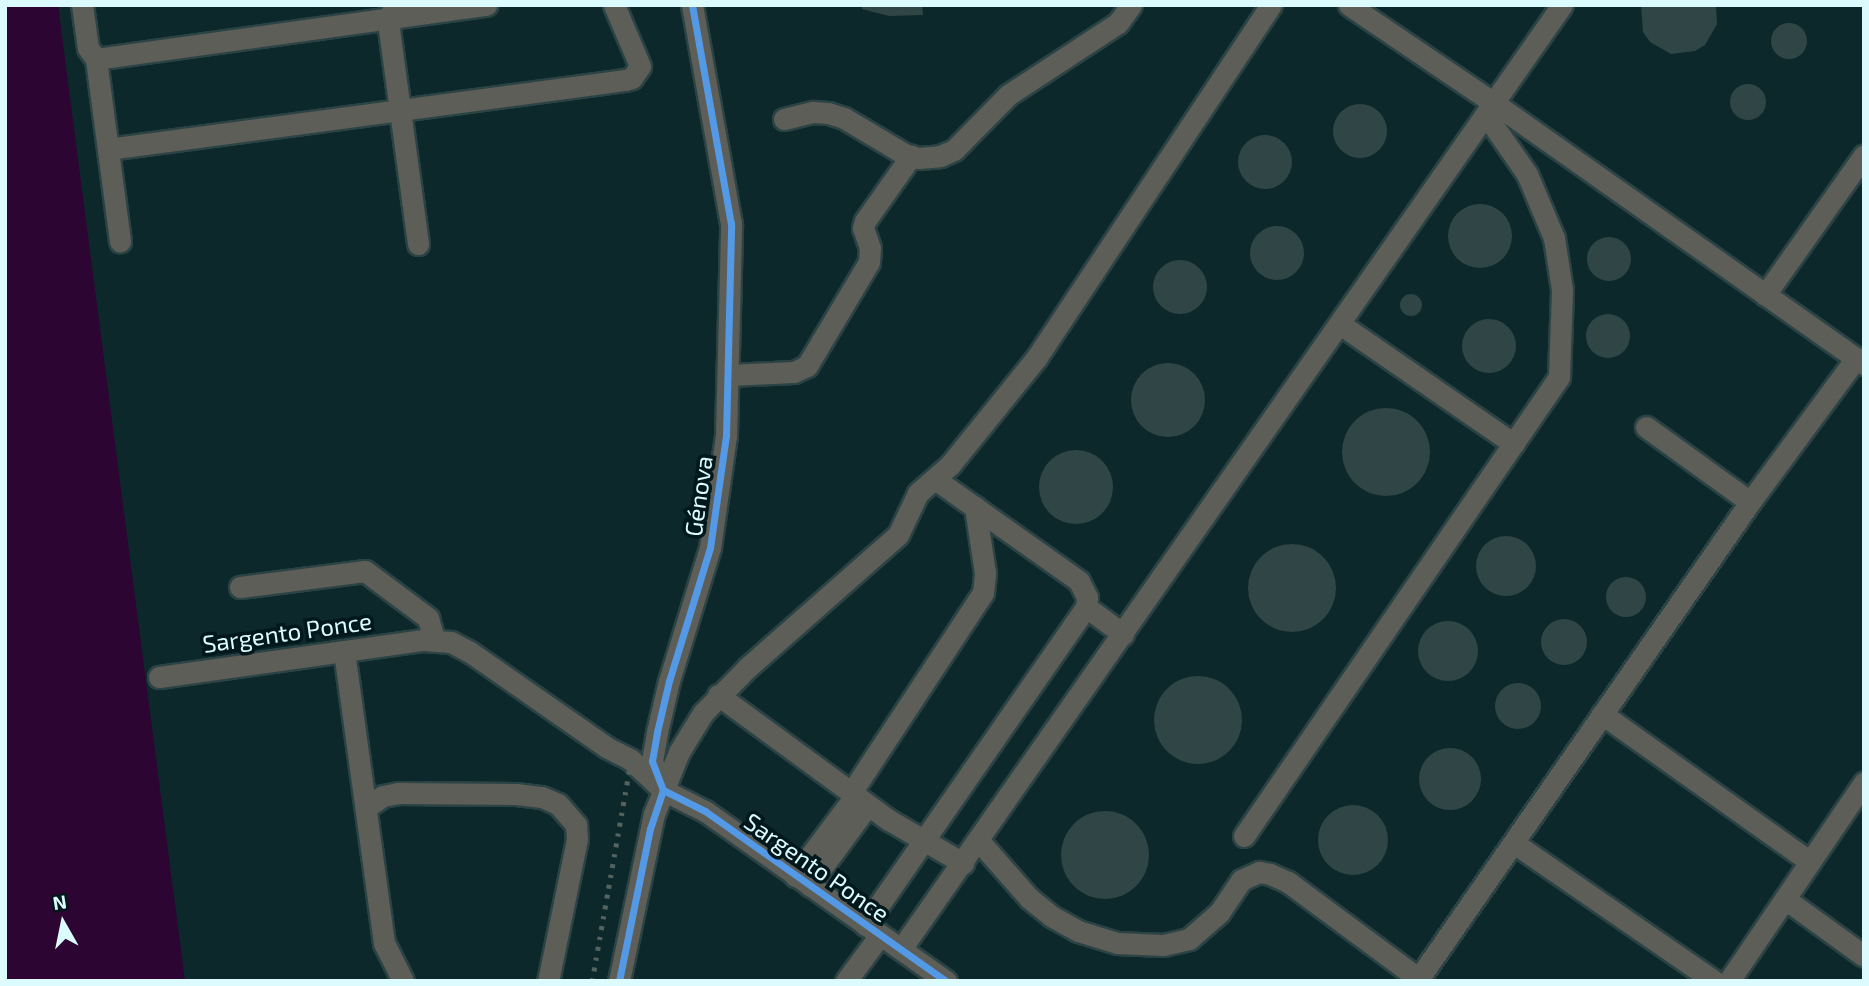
<!DOCTYPE html>
<meta charset="utf-8">
<style>
body{margin:0}
#map{position:relative;width:1869px;height:986px;overflow:hidden;background:#0d282a;font-family:"Exo 2",sans-serif}
div>[style]{position:absolute}
[style*='--x']{left:calc(var(--x)*1px);top:calc(var(--y)*1px);width:calc(var(--w)*1px);rotate:calc(var(--a)*1deg)}
.water>*{inset:0;background:#2c0532}
.building>*{inset:0;background:#2f4546}
.round{border-radius:50%}
.roads{filter:drop-shadow(2px 0 #2c4345) drop-shadow(-2px 0 #2c4345) drop-shadow(0 2px #2c4345) drop-shadow(0 -2px #2c4345)}
.minor>*{height:21px;margin:-10.5px;padding:0 10.5px;transform-origin:10.5px;border-radius:10.5px;background:#5d5e57}
.rail>*{height:4.5px;margin-top:-2.25px;transform-origin:0;background:repeating-linear-gradient(90deg,#546260 0 3.5px,transparent 0 10.5px)}
.cycleway>*{height:7px;margin:-3.5px;padding:0 3.5px;transform-origin:3.5px;border-radius:3.5px;background:#5399e6}
span{translate:-50% -50%;white-space:nowrap;text-align:center;line-height:1.15;-webkit-text-stroke:7px #00181b;paint-order:stroke}
.street-label{font-size:24px;color:#dbfbfe}
.frame{position:absolute;inset:0;border:7px solid #dbfbfe;pointer-events:none}
.north{position:absolute;left:28px;top:888px;width:70px;height:70px;-webkit-text-stroke:5px #00181b;paint-order:stroke;rotate:351deg;font-size:19px;font-weight:700;line-height:28px;text-align:center;color:#dbfbfe}
.north::after{content:'';display:block;margin:auto;width:24px;height:32px;background:#dbfbfe;clip-path:polygon(50% 0,100% 100%,50% 72%,0 100%)}
</style>
<div id="map">
<div class="water">
<div style="clip-path:polygon(5px 5px,58px 5px,185px 981px,5px 981px)"></div>
</div>
<div class="building">
<div style="clip-path:polygon(862px 5px,922px 5px,923px 15px,889px 16px,862px 9px)"></div>
<div style="clip-path:polygon(1641px 5px,1716px 5px,1717px 24px,1705px 45px,1695px 51px,1671px 54px,1650px 42px,1643px 32px)"></div>
<div class="round" style="left:1771px;top:23px;width:36px;height:36px"></div>
<div class="round" style="left:1730px;top:84px;width:36px;height:36px"></div>
<div class="round" style="left:1333px;top:104px;width:54px;height:54px"></div>
<div class="round" style="left:1238px;top:135px;width:54px;height:54px"></div>
<div class="round" style="left:1448px;top:204px;width:64px;height:64px"></div>
<div class="round" style="left:1250px;top:226px;width:54px;height:54px"></div>
<div class="round" style="left:1587px;top:237px;width:44px;height:44px"></div>
<div class="round" style="left:1153px;top:260px;width:54px;height:54px"></div>
<div class="round" style="left:1400px;top:294px;width:22px;height:22px"></div>
<div class="round" style="left:1586px;top:314px;width:44px;height:44px"></div>
<div class="round" style="left:1462px;top:319px;width:54px;height:54px"></div>
<div class="round" style="left:1131px;top:363px;width:74px;height:74px"></div>
<div class="round" style="left:1342px;top:408px;width:88px;height:88px"></div>
<div class="round" style="left:1039px;top:450px;width:74px;height:74px"></div>
<div class="round" style="left:1476px;top:536px;width:60px;height:60px"></div>
<div class="round" style="left:1248px;top:544px;width:88px;height:88px"></div>
<div class="round" style="left:1606px;top:577px;width:40px;height:40px"></div>
<div class="round" style="left:1541px;top:619px;width:46px;height:46px"></div>
<div class="round" style="left:1418px;top:621px;width:60px;height:60px"></div>
<div class="round" style="left:1154px;top:676px;width:88px;height:88px"></div>
<div class="round" style="left:1495px;top:683px;width:46px;height:46px"></div>
<div class="round" style="left:1419px;top:748px;width:62px;height:62px"></div>
<div class="round" style="left:1318px;top:805px;width:70px;height:70px"></div>
<div class="round" style="left:1061px;top:811px;width:88px;height:88px"></div>
</div>
<div class="roads">
<div class="minor">
<div style="--x:82;--y:5;--w:43;--a:82.1"></div>
<div style="--x:88;--y:48;--w:14;--a:54"></div>
<div style="--x:96;--y:59;--w:184;--a:82.5"></div>
<div style="--x:1349;--y:5;--w:175;--a:34.1"></div>
<div style="--x:1494;--y:103;--w:453;--a:35.2"></div>
<div style="--x:393;--y:7;--w:22;--a:100"></div>
<div style="--x:389;--y:29;--w:217;--a:82.3"></div>
<div style="--x:96;--y:59;--w:394;--a:-7.9"></div>
<div style="--x:784;--y:119;--w:30;--a:-14"></div>
<div style="--x:813;--y:112;--w:15;--a:4"></div>
<div style="--x:828;--y:113;--w:17;--a:17"></div>
<div style="--x:844;--y:118;--w:72;--a:30.8"></div>
<div style="--x:906;--y:155;--w:13;--a:13"></div>
<div style="--x:919;--y:158;--w:21;--a:-5"></div>
<div style="--x:940;--y:156;--w:15;--a:-23"></div>
<div style="--x:954;--y:150;--w:77;--a:-45.5"></div>
<div style="--x:1008;--y:95;--w:131;--a:-33.2"></div>
<div style="--x:1118;--y:23;--w:22;--a:-54"></div>
<div style="--x:108;--y:149;--w:522;--a:-7.6"></div>
<div style="--x:625;--y:80;--w:7;--a:-16"></div>
<div style="--x:632;--y:78;--w:14;--a:-56"></div>
<div style="--x:640;--y:66;--w:66;--a:-113.1"></div>
<div style="--x:1765;--y:295;--w:171;--a:-54.7"></div>
<div style="--x:1340;--y:324;--w:211;--a:34.6"></div>
<div style="--x:728;--y:375;--w:66;--a:-2.6"></div>
<div style="--x:794;--y:372;--w:14;--a:-25"></div>
<div style="--x:807;--y:366;--w:121;--a:-59.2"></div>
<div style="--x:869;--y:262;--w:14;--a:-86"></div>
<div style="--x:870;--y:248;--w:21;--a:-109"></div>
<div style="--x:863;--y:228;--w:7;--a:-74"></div>
<div style="--x:865;--y:221;--w:80;--a:-54.7"></div>
<div style="--x:1646;--y:427;--w:128;--a:35.8"></div>
<div style="--x:240;--y:587;--w:126;--a:-7.3"></div>
<div style="--x:365;--y:571;--w:79;--a:36.7"></div>
<div style="--x:428;--y:618;--w:22;--a:74"></div>
<div style="--x:1086;--y:607;--w:46;--a:36.1"></div>
<div style="--x:344;--y:651;--w:295;--a:82.2"></div>
<div style="--x:384;--y:943;--w:42;--a:63.4"></div>
<div style="--x:159;--y:677;--w:267;--a:-8"></div>
<div style="--x:423;--y:640;--w:28;--a:4"></div>
<div style="--x:451;--y:642;--w:21;--a:28"></div>
<div style="--x:470;--y:652;--w:166;--a:34.9"></div>
<div style="--x:606;--y:747;--w:28;--a:27"></div>
<div style="--x:631;--y:760;--w:44;--a:43.2"></div>
<div style="--x:663;--y:790;--w:47;--a:26.6"></div>
<div style="--x:705;--y:811;--w:295;--a:35.2"></div>
<div style="--x:718;--y:695;--w:212;--a:36.2"></div>
<div style="--x:889;--y:820;--w:86;--a:30.2"></div>
<div style="--x:1602;--y:714;--w:255;--a:35.4"></div>
<div style="--x:660;--y:783;--w:23;--a:-110"></div>
<div style="--x:652;--y:761;--w:29;--a:-80"></div>
<div style="--x:657;--y:732;--w:52;--a:-76.8"></div>
<div style="--x:669;--y:681;--w:139;--a:-72.9"></div>
<div style="--x:710;--y:548;--w:113;--a:-81.9"></div>
<div style="--x:726;--y:436;--w:212;--a:-88.6"></div>
<div style="--x:731;--y:224;--w:222;--a:-100.1"></div>
<div style="--x:851;--y:793;--w:240;--a:-56.6"></div>
<div style="--x:983;--y:593;--w:20;--a:-84"></div>
<div style="--x:985;--y:573;--w:67;--a:-98.6"></div>
<div style="--x:367;--y:807;--w:19;--a:-35"></div>
<div style="--x:383;--y:796;--w:15;--a:-11"></div>
<div style="--x:398;--y:793;--w:118;--a:0.5"></div>
<div style="--x:516;--y:794;--w:26;--a:7"></div>
<div style="--x:542;--y:797;--w:17;--a:24"></div>
<div style="--x:558;--y:804;--w:28;--a:49"></div>
<div style="--x:576;--y:825;--w:14;--a:86"></div>
<div style="--x:577;--y:839;--w:145;--a:101.5"></div>
<div style="--x:1244;--y:836;--w:557;--a:-55.54"></div>
<div style="--x:1559;--y:377;--w:87;--a:-88"></div>
<div style="--x:1562;--y:290;--w:53;--a:-98.7"></div>
<div style="--x:1554;--y:238;--w:69;--a:-112.9"></div>
<div style="--x:1527;--y:174;--w:72;--a:-124.8"></div>
<div style="--x:979;--y:841;--w:76;--a:48.7"></div>
<div style="--x:1029;--y:898;--w:28;--a:39"></div>
<div style="--x:1051;--y:916;--w:31;--a:29"></div>
<div style="--x:1078;--y:931;--w:41;--a:17.1"></div>
<div style="--x:1117;--y:943;--w:46;--a:2.5"></div>
<div style="--x:1163;--y:945;--w:27;--a:-13"></div>
<div style="--x:1189;--y:939;--w:40;--a:-41"></div>
<div style="--x:1219;--y:913;--w:40;--a:-56"></div>
<div style="--x:1241;--y:880;--w:20;--a:-24"></div>
<div style="--x:1259;--y:872;--w:11;--a:10"></div>
<div style="--x:1270;--y:874;--w:20;--a:24"></div>
<div style="--x:1288;--y:882;--w:167;--a:36.5"></div>
<div style="--x:1514;--y:843;--w:243;--a:34.6"></div>
<div style="--x:795;--y:876;--w:100;--a:-53.1"></div>
<div style="--x:809;--y:885;--w:99;--a:-53.6"></div>
<div style="--x:1785;--y:899;--w:97;--a:35.8"></div>
<div style="--x:865;--y:925;--w:387;--a:-55.2"></div>
<div style="--x:1086;--y:607;--w:10;--a:-84"></div>
<div style="--x:1087;--y:597;--w:18;--a:-117"></div>
<div style="--x:1079;--y:581;--w:176;--a:-144.7"></div>
<div style="--x:901;--y:949;--w:1152;--a:-55"></div>
<div style="--x:619;--y:981;--w:171;--a:-78.2"></div>
<div style="--x:654;--y:814;--w:67;--a:-68"></div>
<div style="--x:679;--y:752;--w:46;--a:-58.4"></div>
<div style="--x:703;--y:713;--w:63;--a:-45.6"></div>
<div style="--x:747;--y:668;--w:201;--a:-41.4"></div>
<div style="--x:898;--y:535;--w:47;--a:-64.5"></div>
<div style="--x:918;--y:493;--w:43;--a:-41.2"></div>
<div style="--x:950;--y:465;--w:139;--a:-51.1"></div>
<div style="--x:1037;--y:357;--w:423;--a:-56.4"></div>
<div style="--x:846;--y:981;--w:57;--a:-53.5"></div>
<div style="--x:1417;--y:981;--w:583;--a:-55.19"></div>
<div style="--x:1750;--y:502;--w:179;--a:-53.6"></div>
<div style="--x:1729;--y:981;--w:240;--a:-55.8"></div>
</div>
</div>
<div class="rail">
<div style="--x:592;--y:981;--w:224;--a:-80"></div>
</div>
<div class="cycleway">
<div style="--x:663;--y:790;--w:47;--a:26.6"></div>
<div style="--x:705;--y:811;--w:295;--a:35.2"></div>
<div style="--x:619;--y:981;--w:155;--a:-78.5"></div>
<div style="--x:650;--y:829;--w:41;--a:-71.6"></div>
<div style="--x:663;--y:790;--w:31;--a:-111"></div>
<div style="--x:652;--y:761;--w:29;--a:-80"></div>
<div style="--x:657;--y:732;--w:52;--a:-76.8"></div>
<div style="--x:669;--y:681;--w:139;--a:-72.9"></div>
<div style="--x:710;--y:548;--w:113;--a:-81.9"></div>
<div style="--x:726;--y:436;--w:212;--a:-88.6"></div>
<div style="--x:731;--y:224;--w:222;--a:-100.1"></div>
</div>
<div class="street-label">
<span style="left:698px;top:496px;rotate:-82deg">Génova</span>
<span style="left:287px;top:632px;rotate:-8deg">Sargento Ponce</span>
<span style="left:817px;top:867px;rotate:35deg">Sargento Ponce</span>
</div>
<div class="frame"></div>
<div class="north">N</div>
</div>
